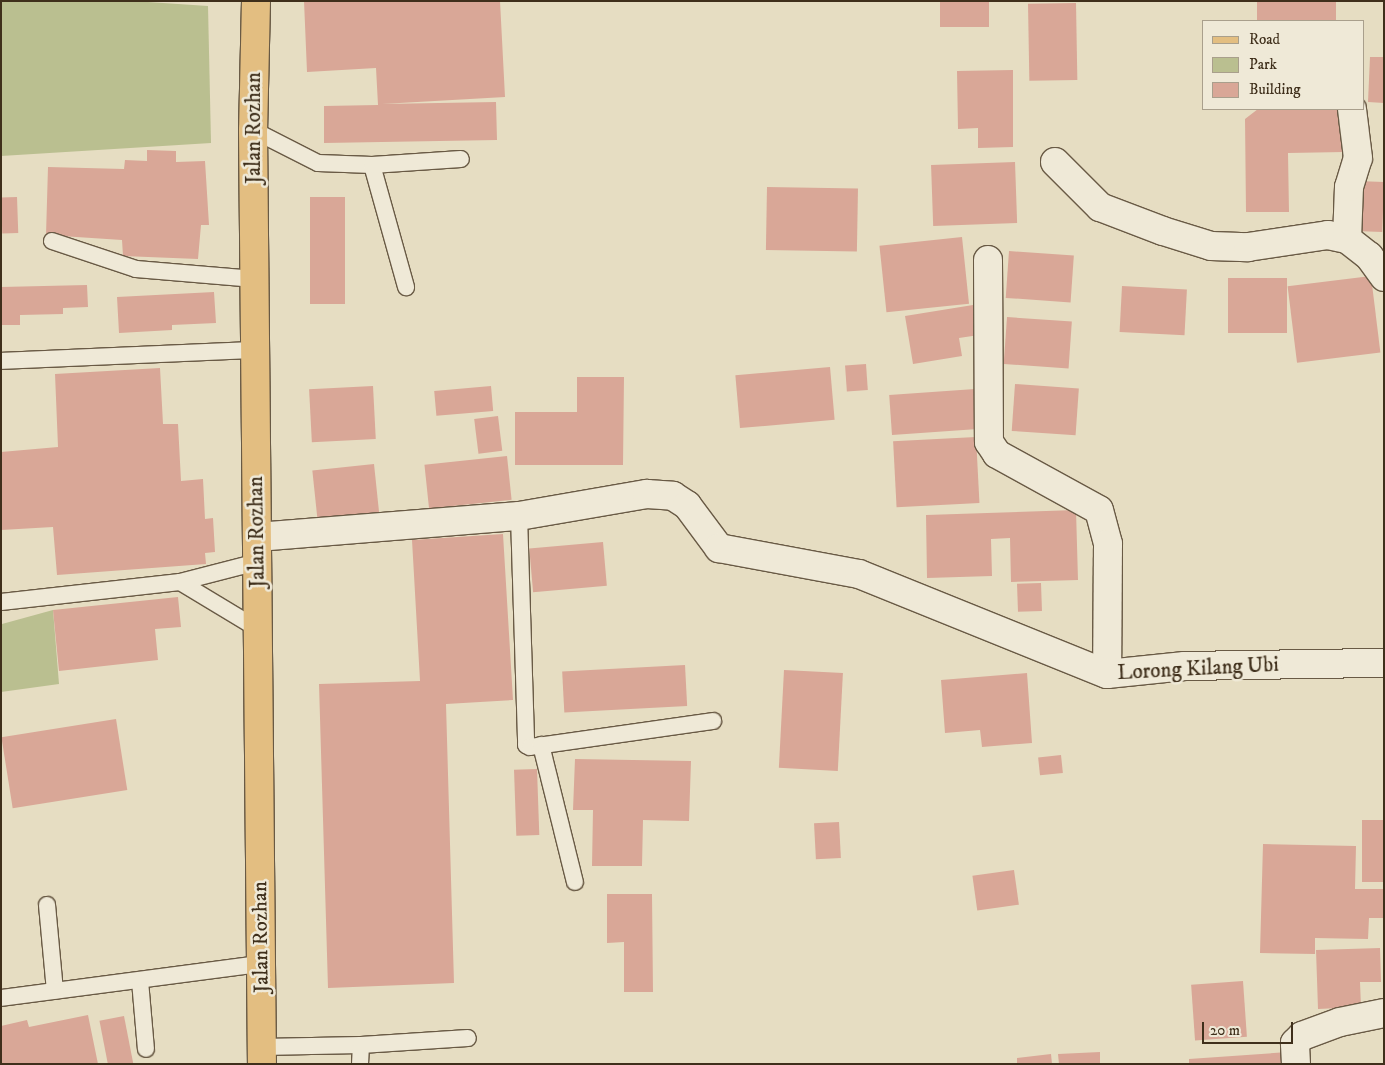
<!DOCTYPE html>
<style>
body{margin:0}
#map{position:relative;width:1385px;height:1065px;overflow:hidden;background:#e6ddc2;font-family:"IM FELL DW Pica",serif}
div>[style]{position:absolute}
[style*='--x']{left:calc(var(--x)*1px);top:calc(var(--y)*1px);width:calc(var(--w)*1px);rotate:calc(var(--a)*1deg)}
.green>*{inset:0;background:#babf90}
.building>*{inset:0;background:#d9a797;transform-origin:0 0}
.roads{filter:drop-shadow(1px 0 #695a45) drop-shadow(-1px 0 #695a45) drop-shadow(0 1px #695a45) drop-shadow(0 -1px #695a45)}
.lane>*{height:16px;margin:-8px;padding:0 8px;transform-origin:8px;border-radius:8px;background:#efe9d7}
.street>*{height:28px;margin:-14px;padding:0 14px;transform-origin:14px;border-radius:14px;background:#efe9d7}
.primary>*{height:28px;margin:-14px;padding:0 14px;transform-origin:14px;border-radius:14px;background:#e3be81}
span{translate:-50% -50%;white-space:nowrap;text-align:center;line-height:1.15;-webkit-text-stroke:5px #efe9d7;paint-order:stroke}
.street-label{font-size:21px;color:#3f2f1b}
.frame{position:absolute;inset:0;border:2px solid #3f2f1b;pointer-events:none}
.legend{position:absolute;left:1202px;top:20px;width:162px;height:90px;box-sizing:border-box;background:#efe9d7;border:1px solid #a99f8c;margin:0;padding:6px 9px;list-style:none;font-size:15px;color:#3f2f1b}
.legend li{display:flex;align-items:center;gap:10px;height:25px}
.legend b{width:25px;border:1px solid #a99f8c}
.scale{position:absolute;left:1202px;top:1022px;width:91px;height:22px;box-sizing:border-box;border:2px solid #3f2f1b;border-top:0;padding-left:6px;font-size:15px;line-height:18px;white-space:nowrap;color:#3f2f1b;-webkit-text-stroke:4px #efe9d7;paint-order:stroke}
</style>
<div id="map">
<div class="green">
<div style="clip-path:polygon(1px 1px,133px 1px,208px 6px,211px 143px,1px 156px)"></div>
<div style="clip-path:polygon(53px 610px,59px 684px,1px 692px,2px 624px)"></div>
</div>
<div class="building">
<div style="clip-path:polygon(304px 1px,500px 1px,505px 97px,382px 104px,496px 102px,497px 140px,324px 143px,324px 106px,378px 105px,376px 68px,307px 72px)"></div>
<div style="left:940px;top:1px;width:49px;height:26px"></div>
<div style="left:1257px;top:1px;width:79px;height:20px"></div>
<div style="left:1076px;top:3px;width:77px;height:48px;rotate:89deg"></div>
<div style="clip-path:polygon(1370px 57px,1384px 57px,1384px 103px,1368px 102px)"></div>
<div style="clip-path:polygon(1013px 70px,1013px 147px,978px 148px,978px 128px,958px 129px,957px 71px)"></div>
<div style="clip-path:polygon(1258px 109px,1344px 109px,1344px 152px,1288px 153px,1289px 212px,1246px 212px,1245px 119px)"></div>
<div style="clip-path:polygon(147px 150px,176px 151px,176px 162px,205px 161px,209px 225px,201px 225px,198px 259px,123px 256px,122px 240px,46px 235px,48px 167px,124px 169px,125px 160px,147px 161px)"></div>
<div style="left:1015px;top:162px;width:61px;height:84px;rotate:88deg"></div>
<div style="left:1357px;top:181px;width:27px;height:50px;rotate:2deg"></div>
<div style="left:767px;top:187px;width:91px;height:63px;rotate:1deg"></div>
<div style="left:17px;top:197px;width:36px;height:16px;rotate:88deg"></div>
<div style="left:310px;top:197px;width:35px;height:107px"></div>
<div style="left:962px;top:237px;width:67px;height:83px;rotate:84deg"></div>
<div style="left:1009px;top:251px;width:65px;height:47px;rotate:4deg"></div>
<div style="left:1371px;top:276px;width:77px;height:84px;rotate:83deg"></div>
<div style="left:1287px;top:278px;width:55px;height:59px;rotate:90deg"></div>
<div style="clip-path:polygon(87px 285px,88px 307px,63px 308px,63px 314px,20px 315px,20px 325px,1px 325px,1px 287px)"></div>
<div style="left:1122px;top:286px;width:65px;height:46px;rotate:3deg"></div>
<div style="clip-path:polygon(214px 292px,216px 323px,172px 325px,172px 330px,119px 333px,117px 297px)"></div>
<div style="clip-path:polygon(973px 305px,979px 335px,959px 338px,962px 356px,913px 364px,905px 316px)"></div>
<div style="left:1007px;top:317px;width:65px;height:47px;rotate:4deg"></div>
<div style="left:866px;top:364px;width:26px;height:21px;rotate:86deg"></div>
<div style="left:830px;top:367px;width:53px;height:95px;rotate:85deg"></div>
<div style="clip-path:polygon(160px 368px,163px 424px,178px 424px,181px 481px,203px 479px,205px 519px,213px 518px,215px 552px,205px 553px,206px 564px,57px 575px,53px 527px,1px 530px,1px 452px,58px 447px,55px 374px)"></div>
<div style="clip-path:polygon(577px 377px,624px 377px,623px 465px,515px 465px,515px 412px,577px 412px)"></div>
<div style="left:1015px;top:384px;width:64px;height:47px;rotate:4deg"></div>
<div style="left:373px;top:386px;width:53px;height:64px;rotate:87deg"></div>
<div style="left:491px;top:386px;width:25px;height:57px;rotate:85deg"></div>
<div style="left:975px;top:389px;width:40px;height:86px;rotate:86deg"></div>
<div style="left:498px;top:416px;width:35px;height:24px;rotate:83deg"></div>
<div style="left:976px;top:437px;width:66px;height:83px;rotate:87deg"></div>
<div style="left:507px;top:456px;width:44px;height:83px;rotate:84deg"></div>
<div style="left:374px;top:464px;width:49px;height:62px;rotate:84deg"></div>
<div style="clip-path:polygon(1076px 510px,1078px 580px,1011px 582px,1010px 538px,991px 539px,992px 576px,927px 578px,926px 515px)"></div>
<div style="clip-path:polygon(503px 534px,513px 700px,446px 704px,454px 983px,328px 988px,319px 684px,420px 681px,412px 540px)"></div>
<div style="left:603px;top:542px;width:44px;height:74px;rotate:85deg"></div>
<div style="left:1041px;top:583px;width:28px;height:24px;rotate:88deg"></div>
<div style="clip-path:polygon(178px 597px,181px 627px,155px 629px,158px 660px,59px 671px,53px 610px)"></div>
<div style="left:685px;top:665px;width:41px;height:123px;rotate:87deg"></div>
<div style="left:784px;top:670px;width:59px;height:98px;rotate:3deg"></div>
<div style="clip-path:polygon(1027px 673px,1032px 743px,982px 747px,980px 730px,945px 733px,941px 680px)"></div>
<div style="left:116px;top:719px;width:72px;height:116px;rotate:81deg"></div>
<div style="left:1061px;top:755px;width:18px;height:23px;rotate:84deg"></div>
<div style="clip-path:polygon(575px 759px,691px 761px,689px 821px,643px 820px,642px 866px,592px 866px,593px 810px,573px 810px)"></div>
<div style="left:537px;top:769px;width:66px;height:23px;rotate:88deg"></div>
<div style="left:1384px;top:820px;width:62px;height:22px;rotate:90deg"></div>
<div style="left:839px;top:822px;width:36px;height:25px;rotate:87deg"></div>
<div style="clip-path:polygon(1263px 844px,1356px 846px,1355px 889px,1384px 889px,1384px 918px,1369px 918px,1368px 939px,1315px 938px,1315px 954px,1260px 953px)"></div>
<div style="left:1014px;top:870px;width:35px;height:42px;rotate:82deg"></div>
<div style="clip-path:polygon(607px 894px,652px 894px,653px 992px,624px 992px,624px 942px,607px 943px)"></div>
<div style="clip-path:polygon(1380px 948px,1381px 982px,1360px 982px,1361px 1007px,1318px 1009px,1316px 950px)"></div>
<div style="left:1243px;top:981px;width:56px;height:52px;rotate:86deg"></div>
<div style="clip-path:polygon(88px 1015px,98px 1064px,1px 1064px,1px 1026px,27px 1020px,29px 1027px)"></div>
<div style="left:124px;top:1016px;width:49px;height:25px;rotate:79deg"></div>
<div style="clip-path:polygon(1100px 1052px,1100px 1064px,1059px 1064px,1058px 1054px)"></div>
<div style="clip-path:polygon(1288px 1052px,1288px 1064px,1189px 1064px,1189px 1059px)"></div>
<div style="clip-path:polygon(1051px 1054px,1052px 1064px,1017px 1064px,1017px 1058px)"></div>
</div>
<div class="roads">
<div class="lane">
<div style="--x:253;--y:130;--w:73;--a:26.9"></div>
<div style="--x:318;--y:163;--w:54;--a:2.1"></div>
<div style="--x:372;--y:165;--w:127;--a:74.4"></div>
<div style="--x:372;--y:165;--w:89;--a:-3.9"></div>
<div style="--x:52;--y:241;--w:89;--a:18.4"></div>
<div style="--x:136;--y:269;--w:119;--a:4.8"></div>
<div style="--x:1;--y:361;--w:255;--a:-2.5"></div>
<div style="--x:519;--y:516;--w:229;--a:88.2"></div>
<div style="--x:526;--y:745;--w:4;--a:27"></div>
<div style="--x:530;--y:747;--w:185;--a:-8.1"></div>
<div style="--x:180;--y:582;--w:91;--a:31.1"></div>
<div style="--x:1;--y:602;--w:180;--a:-6.4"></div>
<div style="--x:180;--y:582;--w:81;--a:-14.4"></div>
<div style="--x:541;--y:745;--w:141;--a:76.1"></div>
<div style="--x:47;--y:905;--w:86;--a:84.7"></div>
<div style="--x:140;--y:981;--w:68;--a:85"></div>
<div style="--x:1;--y:998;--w:262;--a:-7.5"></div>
<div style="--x:262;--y:1047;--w:99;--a:-1.2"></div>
<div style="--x:360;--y:1064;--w:19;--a:-87"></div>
<div style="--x:361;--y:1045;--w:107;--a:-3.7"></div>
</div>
<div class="street">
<div style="--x:1055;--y:162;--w:64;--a:45"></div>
<div style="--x:1100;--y:207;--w:67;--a:20.9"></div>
<div style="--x:1163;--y:231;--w:50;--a:17.4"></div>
<div style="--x:1211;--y:246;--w:37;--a:2"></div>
<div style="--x:1248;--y:247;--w:81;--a:-8.5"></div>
<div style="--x:1328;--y:235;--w:19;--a:12"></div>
<div style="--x:1347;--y:239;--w:28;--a:38"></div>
<div style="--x:1369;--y:256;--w:26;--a:54"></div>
<div style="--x:1347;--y:239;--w:52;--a:-87.8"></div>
<div style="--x:1349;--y:187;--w:30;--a:-73"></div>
<div style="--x:1358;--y:158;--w:49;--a:-97"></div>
<div style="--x:988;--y:260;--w:182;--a:89.7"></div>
<div style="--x:989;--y:442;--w:14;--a:56"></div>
<div style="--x:997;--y:454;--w:116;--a:28.8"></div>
<div style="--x:1099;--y:510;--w:35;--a:75"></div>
<div style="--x:1108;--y:544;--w:130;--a:90.4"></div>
<div style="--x:257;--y:537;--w:263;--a:-4.6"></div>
<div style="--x:519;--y:516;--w:130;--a:-9.8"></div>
<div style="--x:647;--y:494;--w:26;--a:4"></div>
<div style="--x:673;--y:496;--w:17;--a:33"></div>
<div style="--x:687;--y:505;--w:54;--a:53.3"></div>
<div style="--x:719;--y:548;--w:142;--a:10.5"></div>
<div style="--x:859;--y:574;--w:267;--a:22"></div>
<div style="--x:1107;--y:674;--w:78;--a:-5.9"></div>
<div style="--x:1185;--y:666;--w:199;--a:-0.9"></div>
<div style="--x:1296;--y:1064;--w:21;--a:-93"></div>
<div style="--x:1295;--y:1043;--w:10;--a:-45"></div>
<div style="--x:1302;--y:1036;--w:40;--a:-20.2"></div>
<div style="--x:1340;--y:1022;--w:45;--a:-11.6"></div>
</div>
<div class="primary">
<div style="--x:256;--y:1;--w:129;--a:91.3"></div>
<div style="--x:253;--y:130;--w:934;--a:89.45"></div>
</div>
</div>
<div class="street-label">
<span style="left:254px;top:128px;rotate:-90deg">Jalan Rozhan</span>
<span style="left:257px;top:532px;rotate:-91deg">Jalan Rozhan</span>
<span style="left:1198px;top:669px;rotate:-3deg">Lorong Kilang Ubi</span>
<span style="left:261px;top:937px;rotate:-91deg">Jalan Rozhan</span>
</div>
<div class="frame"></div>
<ul class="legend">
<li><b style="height:6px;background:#e3be81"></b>Road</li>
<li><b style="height:14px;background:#babf90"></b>Park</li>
<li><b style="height:14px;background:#d9a797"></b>Building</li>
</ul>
<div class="scale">20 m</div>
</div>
